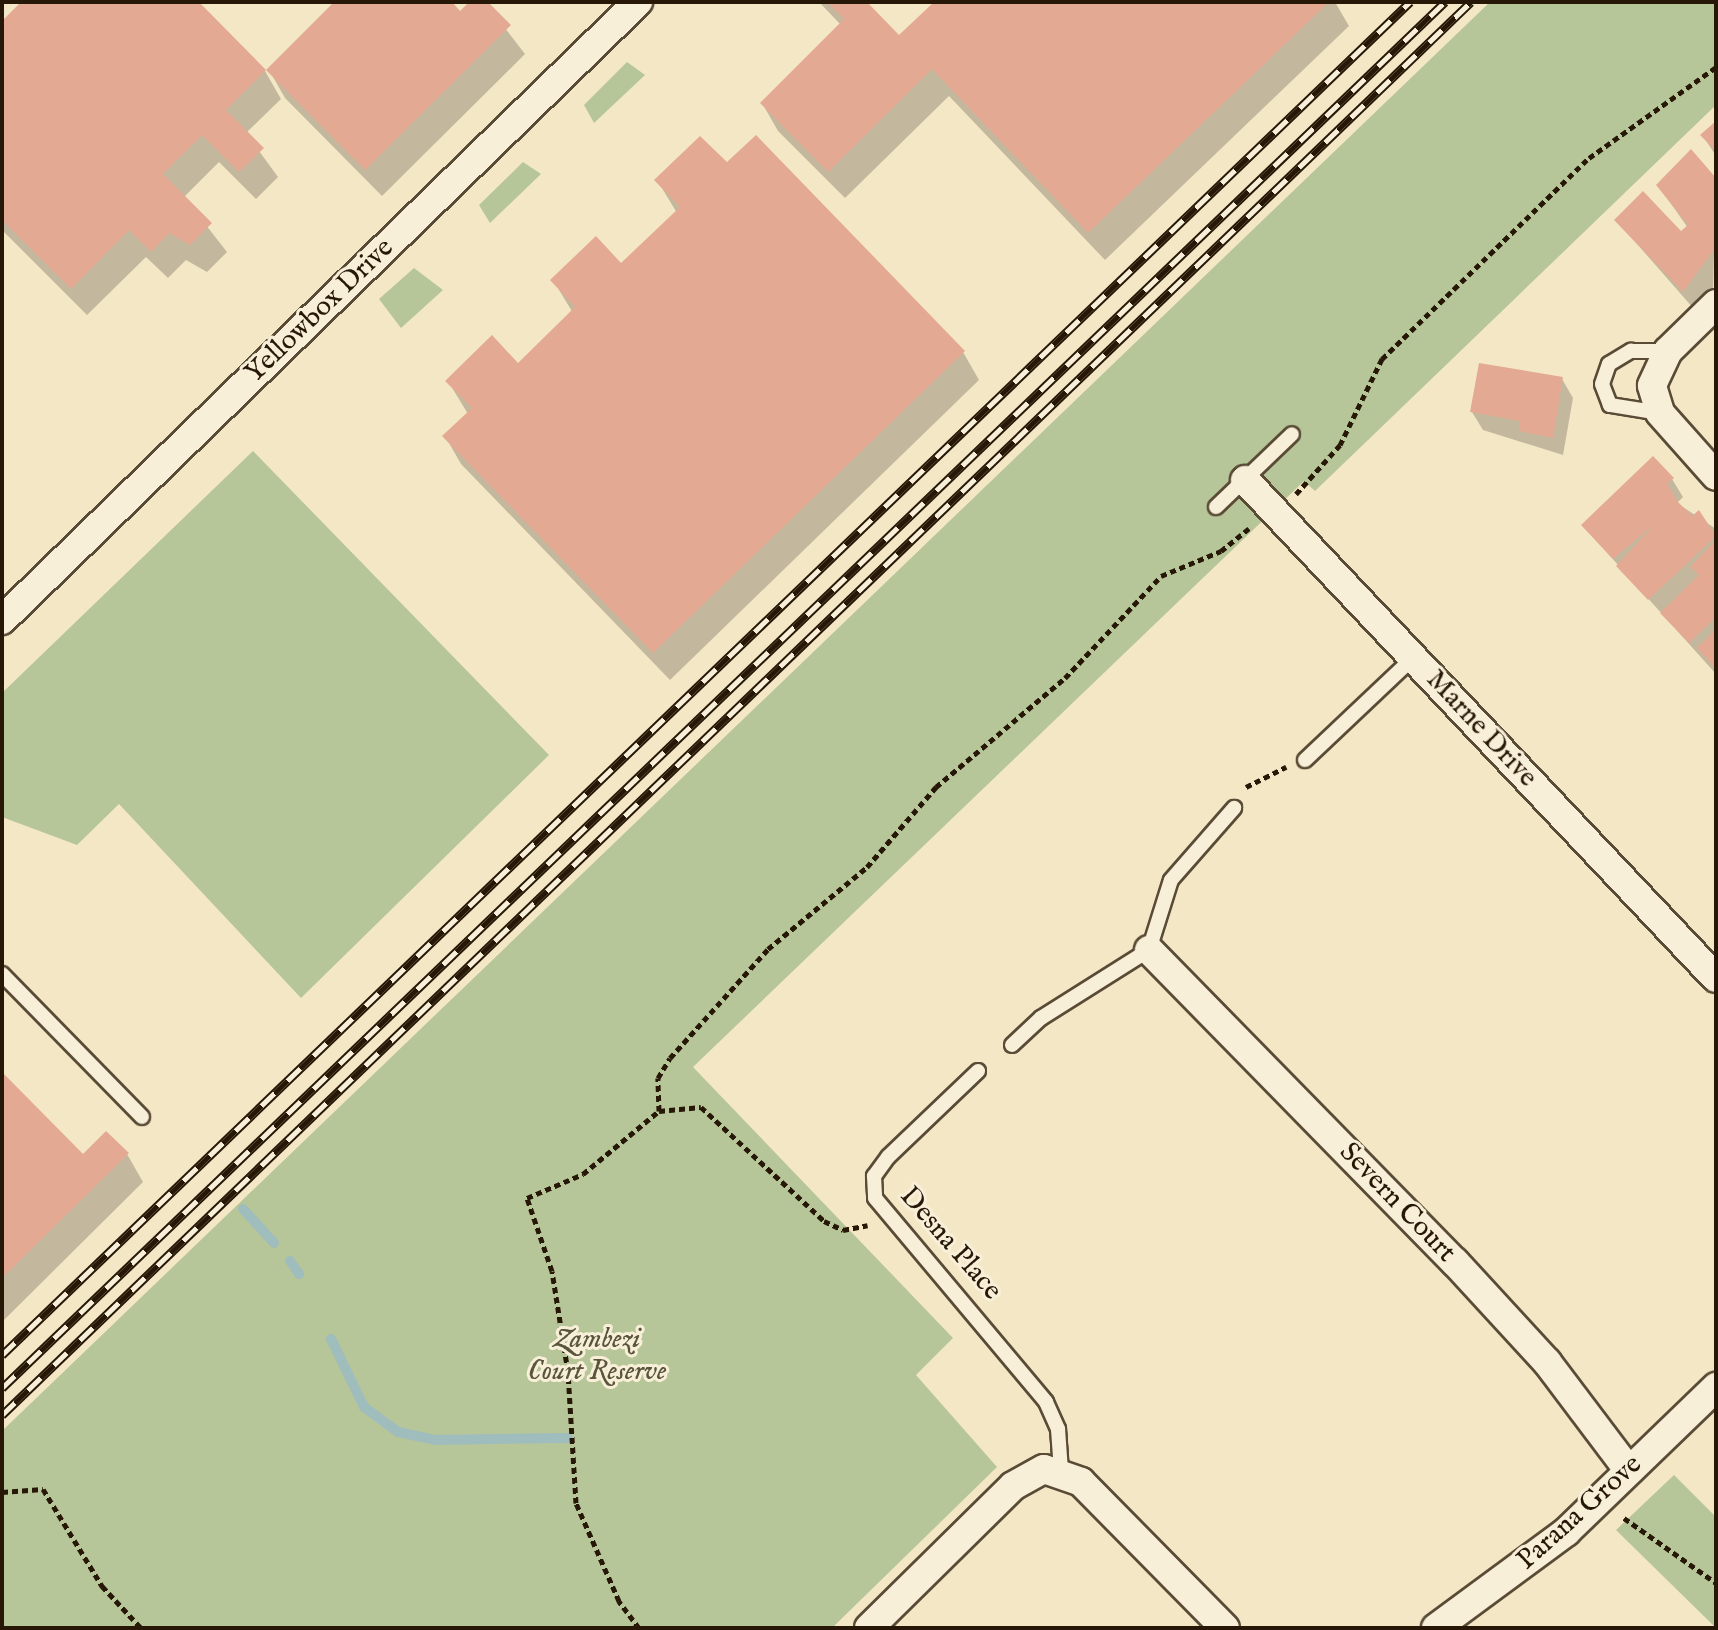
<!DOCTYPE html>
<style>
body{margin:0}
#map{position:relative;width:1718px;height:1630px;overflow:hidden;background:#f4e7c5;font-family:"IM FELL English",serif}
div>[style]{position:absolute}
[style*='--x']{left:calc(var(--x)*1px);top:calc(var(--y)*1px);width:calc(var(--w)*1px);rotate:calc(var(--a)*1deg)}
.green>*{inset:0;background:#b7c698}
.shadow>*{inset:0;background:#0003}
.stream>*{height:10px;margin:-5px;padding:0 5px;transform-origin:5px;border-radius:5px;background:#a0bdbe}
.building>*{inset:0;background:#e4a992}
.path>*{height:5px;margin-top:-2.5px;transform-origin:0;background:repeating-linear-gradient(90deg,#261707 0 6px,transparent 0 10px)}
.roads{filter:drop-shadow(2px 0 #5a4b36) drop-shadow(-2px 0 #5a4b36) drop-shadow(0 2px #5a4b36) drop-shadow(0 -2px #5a4b36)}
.service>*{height:14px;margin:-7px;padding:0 7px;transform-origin:7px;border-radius:7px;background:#f8efd9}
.minor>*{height:28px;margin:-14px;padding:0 14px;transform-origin:14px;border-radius:14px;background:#f8efd9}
.rail>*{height:9px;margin-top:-4.5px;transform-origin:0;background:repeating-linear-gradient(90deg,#f8efd9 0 18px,#261707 0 36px);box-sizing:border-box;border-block:2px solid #261707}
span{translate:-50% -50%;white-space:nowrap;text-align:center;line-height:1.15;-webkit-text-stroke:6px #f8efd9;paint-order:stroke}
.street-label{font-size:28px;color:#261707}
.park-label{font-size:28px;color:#59543a;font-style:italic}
.frame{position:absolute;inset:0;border:4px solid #261707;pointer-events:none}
</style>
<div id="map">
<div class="green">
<div style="clip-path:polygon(1490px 2px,1716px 2px,1716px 105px,1315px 491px,1304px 481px,693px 1067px,953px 1338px,916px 1375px,997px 1467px,832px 1628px,2px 1628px,2px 1431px)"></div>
<div style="clip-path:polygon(627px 62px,645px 75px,594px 123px,584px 105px)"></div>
<div style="clip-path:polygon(523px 162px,541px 174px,490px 223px,479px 205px)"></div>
<div style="clip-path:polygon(414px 268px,443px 290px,401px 328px,379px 299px)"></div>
<div style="clip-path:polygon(253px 451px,549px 755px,301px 998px,119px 804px,77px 845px,2px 817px,2px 693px)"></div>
<div style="clip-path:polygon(1674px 1475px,1716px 1517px,1716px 1628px,1616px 1530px)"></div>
</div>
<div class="shadow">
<div style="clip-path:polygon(24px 2px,197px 2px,265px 71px,281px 99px,246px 133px,278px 177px,256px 199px,219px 162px,184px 197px,227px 252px,207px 272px,186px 260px,168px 278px,146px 257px,87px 315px,2px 230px,2px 23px)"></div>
<div style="clip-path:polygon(337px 2px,449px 2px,460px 14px,485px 2px,525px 54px,382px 196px,285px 98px,269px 70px)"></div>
<div style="clip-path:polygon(819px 2px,865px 2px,899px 38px,937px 2px,1335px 2px,1349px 26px,1105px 260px,949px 96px,845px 198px,778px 131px,762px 103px,841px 25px)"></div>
<div style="clip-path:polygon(1716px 123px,1716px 156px,1703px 136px)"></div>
<div style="clip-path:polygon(727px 165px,963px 352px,979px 380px,670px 680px,461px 464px,445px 436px,468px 414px,448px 381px,518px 366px,573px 313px,553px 280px,621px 266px,677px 213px,657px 180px)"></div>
<div style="clip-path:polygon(1716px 178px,1713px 291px,1694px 309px,1616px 220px,1680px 233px,1688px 228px,1658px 185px)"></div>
<div style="clip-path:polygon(1562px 379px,1573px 398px,1563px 455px,1483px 430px,1472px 412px)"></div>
<div style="clip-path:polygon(1672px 479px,1683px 497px,1677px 503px,1716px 529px,1716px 674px,1583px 526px)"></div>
<div style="clip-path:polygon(2px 1074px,83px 1157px,127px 1154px,143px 1182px,2px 1322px)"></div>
</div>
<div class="stream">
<div style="--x:243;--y:1209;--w:46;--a:47.6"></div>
<div style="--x:290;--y:1261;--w:16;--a:55"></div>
<div style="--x:331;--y:1339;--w:76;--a:64.1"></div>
<div style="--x:364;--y:1407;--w:42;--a:36.3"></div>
<div style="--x:398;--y:1432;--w:38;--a:12"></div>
<div style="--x:435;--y:1440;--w:133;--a:-0.9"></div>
</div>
<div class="building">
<div style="clip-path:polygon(21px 2px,199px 2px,266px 70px,334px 2px,452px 2px,460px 11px,469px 2px,488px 2px,511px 25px,365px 170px,266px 70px,226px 110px,264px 148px,239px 172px,202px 135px,163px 174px,212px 223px,190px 245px,169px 233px,151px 252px,129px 230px,71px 289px,2px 220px,2px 21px)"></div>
<div style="clip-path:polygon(827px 2px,867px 2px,899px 35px,934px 2px,1329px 2px,1088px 233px,932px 69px,828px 172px,760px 103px,844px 19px)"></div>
<div style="clip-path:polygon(1716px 121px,1716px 151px,1700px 135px)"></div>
<div style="clip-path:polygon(756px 135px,965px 351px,653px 653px,442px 436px,472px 408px,445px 381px,492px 335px,518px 363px,575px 307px,550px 280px,596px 236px,621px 263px,680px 207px,654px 180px,700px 136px,727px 162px)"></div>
<div style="clip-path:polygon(1691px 149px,1716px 178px,1716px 247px,1683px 292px,1614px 220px,1643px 191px,1681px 231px,1688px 225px,1656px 185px)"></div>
<div style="clip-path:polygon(1479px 363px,1563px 377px,1553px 438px,1519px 431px,1520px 421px,1470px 412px)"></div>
<div style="clip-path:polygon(1653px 456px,1674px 478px,1667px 484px,1678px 502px,1692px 516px,1699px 510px,1716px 536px,1648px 600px,1616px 566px,1655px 524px,1613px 559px,1581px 525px)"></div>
<div style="clip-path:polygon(1716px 540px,1716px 617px,1689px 643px,1660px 613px,1699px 575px,1690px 567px)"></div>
<div style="clip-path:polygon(1716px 629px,1716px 669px,1697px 648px)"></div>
<div style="clip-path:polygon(2px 1072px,83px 1154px,106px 1131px,129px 1153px,2px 1278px)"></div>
</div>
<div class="path">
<div style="--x:1296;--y:494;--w:66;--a:-48.1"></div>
<div style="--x:1340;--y:445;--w:96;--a:-64"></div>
<div style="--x:1382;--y:359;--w:289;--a:-44.2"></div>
<div style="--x:1589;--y:158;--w:156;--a:-35.6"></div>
<div style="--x:1246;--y:787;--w:45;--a:-26.6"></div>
<div style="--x:659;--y:1111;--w:42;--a:-5.4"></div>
<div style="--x:701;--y:1107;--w:168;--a:42.8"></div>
<div style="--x:824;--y:1221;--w:21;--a:25"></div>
<div style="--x:843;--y:1230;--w:25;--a:-11"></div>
<div style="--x:2;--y:1492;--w:41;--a:-4.2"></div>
<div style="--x:43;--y:1489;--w:114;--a:58.7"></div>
<div style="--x:102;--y:1586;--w:57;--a:47.1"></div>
<div style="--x:1624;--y:1518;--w:113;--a:35.2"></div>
<div style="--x:639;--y:1628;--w:34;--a:-127"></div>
<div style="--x:619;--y:1601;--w:107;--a:-113.7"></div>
<div style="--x:576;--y:1503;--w:131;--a:-93.5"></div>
<div style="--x:568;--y:1372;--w:102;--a:-99"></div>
<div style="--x:552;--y:1271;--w:77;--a:-108.9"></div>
<div style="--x:527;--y:1198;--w:61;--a:-23.2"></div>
<div style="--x:583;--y:1174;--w:99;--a:-39.7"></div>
<div style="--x:659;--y:1111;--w:33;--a:-92"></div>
<div style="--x:658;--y:1078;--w:23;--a:-59"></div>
<div style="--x:670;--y:1058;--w:147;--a:-48"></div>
<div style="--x:768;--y:949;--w:129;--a:-39.6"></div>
<div style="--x:867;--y:867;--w:106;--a:-49.2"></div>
<div style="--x:936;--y:787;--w:169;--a:-40.2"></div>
<div style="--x:1065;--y:678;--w:140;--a:-46.7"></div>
<div style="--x:1161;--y:576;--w:65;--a:-22.6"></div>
<div style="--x:1221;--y:551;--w:36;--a:-39"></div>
</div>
<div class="roads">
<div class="service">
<div style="--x:1660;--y:413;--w:51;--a:-170.9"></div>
<div style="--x:1610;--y:405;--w:22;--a:-111"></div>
<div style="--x:1602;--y:384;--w:21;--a:-71"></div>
<div style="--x:1609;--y:364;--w:26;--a:-31"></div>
<div style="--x:1631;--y:351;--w:37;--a:0"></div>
<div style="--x:1216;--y:507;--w:105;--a:-43.8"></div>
<div style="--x:1305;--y:760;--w:149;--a:-43.4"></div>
<div style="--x:2;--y:974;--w:200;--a:45.6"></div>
<div style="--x:1012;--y:1045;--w:40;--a:-43"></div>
<div style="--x:1041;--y:1018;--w:128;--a:-32.2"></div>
<div style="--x:1149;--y:950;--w:73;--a:-72.6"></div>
<div style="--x:1171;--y:880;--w:96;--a:-48.8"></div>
<div style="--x:978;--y:1071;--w:124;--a:136.3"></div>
<div style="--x:888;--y:1157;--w:24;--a:126"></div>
<div style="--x:874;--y:1176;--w:22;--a:87"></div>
<div style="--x:875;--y:1198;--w:266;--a:50"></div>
<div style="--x:1046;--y:1402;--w:30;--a:66"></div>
<div style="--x:1058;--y:1429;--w:42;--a:85.9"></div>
</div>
<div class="minor">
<div style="--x:1716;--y:304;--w:67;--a:135.6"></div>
<div style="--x:1668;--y:351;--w:38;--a:115"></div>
<div style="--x:1652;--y:386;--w:28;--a:73"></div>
<div style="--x:1660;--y:413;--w:84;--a:48.4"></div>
<div style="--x:1245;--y:480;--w:685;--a:46.6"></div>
<div style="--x:2;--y:620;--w:887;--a:-44.18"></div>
<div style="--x:1149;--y:950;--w:437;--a:45.6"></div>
<div style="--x:1455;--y:1262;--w:136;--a:47.4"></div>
<div style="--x:1547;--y:1362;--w:136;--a:53"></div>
<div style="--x:869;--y:1628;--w:202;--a:-44.6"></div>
<div style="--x:1013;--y:1486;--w:35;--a:-29"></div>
<div style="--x:1044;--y:1469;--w:39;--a:19"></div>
<div style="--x:1081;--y:1482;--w:205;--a:45.4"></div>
<div style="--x:1436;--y:1628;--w:162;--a:-36.4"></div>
<div style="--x:1566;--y:1532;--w:209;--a:-44"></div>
</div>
</div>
<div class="rail">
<div style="--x:2;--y:1355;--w:1953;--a:-43.86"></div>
<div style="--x:2;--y:1388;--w:2001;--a:-43.85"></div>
<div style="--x:2;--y:1415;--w:2038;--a:-43.89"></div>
</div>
<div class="street-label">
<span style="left:320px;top:311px;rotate:-44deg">Yellowbox Drive</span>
<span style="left:1481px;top:729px;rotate:47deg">Marne Drive</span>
<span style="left:1397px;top:1203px;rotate:46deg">Severn Court</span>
<span style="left:950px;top:1244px;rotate:49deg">Desna Place</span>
<span style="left:1580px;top:1513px;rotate:-42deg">Parana Grove</span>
</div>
<div class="park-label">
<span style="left:597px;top:1356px">Zambezi<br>Court Reserve</span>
</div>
<div class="frame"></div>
</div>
